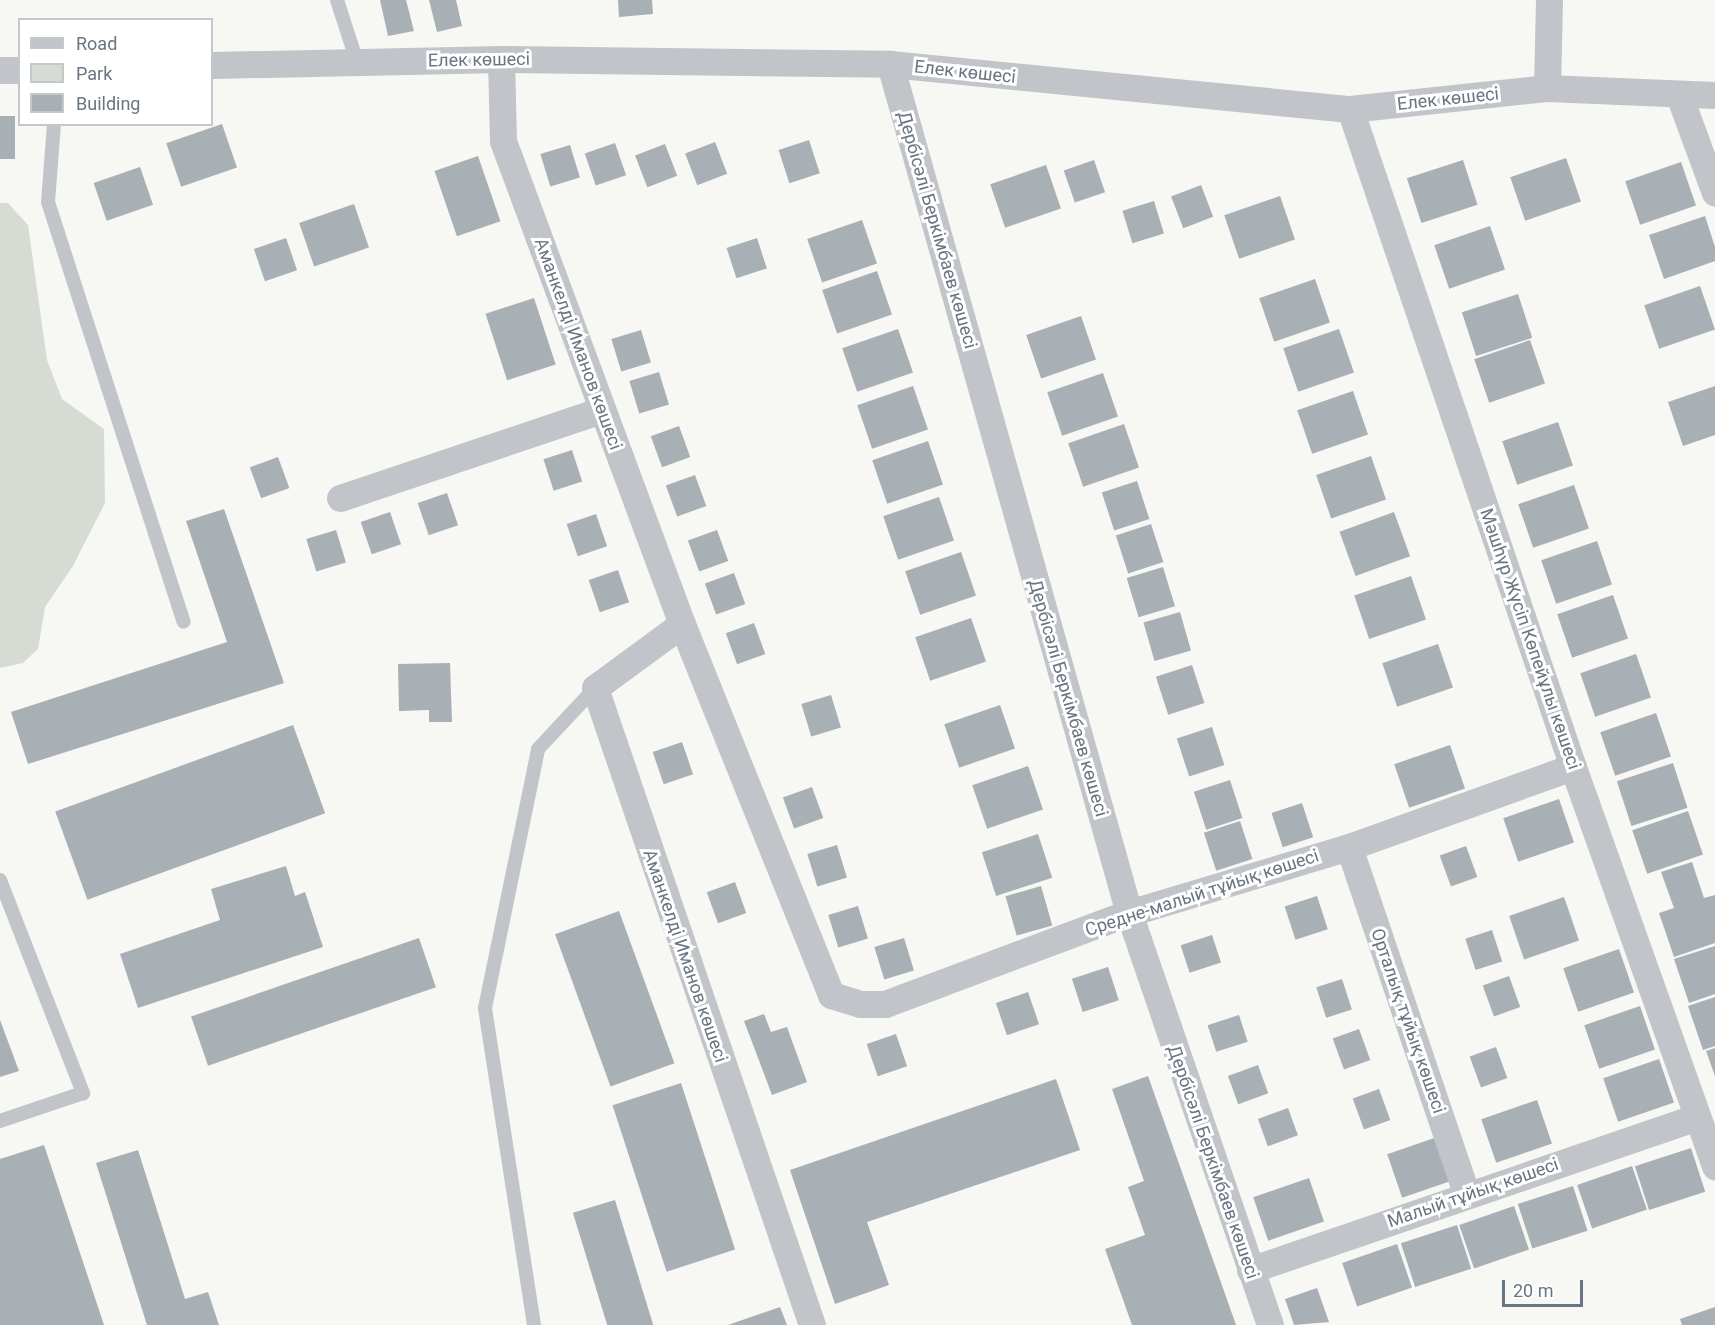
<!DOCTYPE html>
<meta charset="utf-8">
<style>
body{margin:0}
#map{position:relative;width:1715px;height:1325px;overflow:hidden;background:#f7f7f4;font-family:Roboto,sans-serif}
div>[style]{position:absolute}
[style*='--x']{left:calc(var(--x)*1px);top:calc(var(--y)*1px);width:calc(var(--w)*1px);rotate:calc(var(--a)*1deg)}
.green>*{inset:0;background:#d6dcd4}
.building>*{inset:0;background:#a8afb5;transform-origin:0 0}
.service>*{height:14px;margin:-7px;padding:0 7px;transform-origin:7px;border-radius:7px;background:#c1c4c8}
.minor>*{height:27px;margin:-13.5px;padding:0 13.5px;transform-origin:13.5px;border-radius:13.5px;background:#c1c4c8}
span{translate:-50% -50%;white-space:nowrap;text-align:center;line-height:1.15;-webkit-text-stroke:6px #fff;paint-order:stroke}
.street-label{font-size:18px;color:#687583}
.legend{position:absolute;left:18px;top:18px;width:195px;height:108px;box-sizing:border-box;background:#fff;border:2px solid #c3c8cd;margin:0;padding:8px 10px;list-style:none;font-size:18px;color:#687583}
.legend li{display:flex;align-items:center;gap:12px;height:30px}
.legend b{width:30px;border:2px solid #c3c8cd}
.scale{position:absolute;left:1502px;top:1280px;width:81px;height:27px;box-sizing:border-box;border:3px solid #687583;border-top:0;padding-left:8px;font-size:18px;line-height:21px;white-space:nowrap;color:#687583;-webkit-text-stroke:4px #fff;paint-order:stroke}
</style>
<div id="map">
<div class="green">
<div style="clip-path:polygon(0 203px,8px 203px,28px 225px,47px 360px,62px 399px,104px 429px,105px 503px,73px 566px,45px 607px,38px 649px,23px 663px,0 668px)"></div>
</div>
<div class="building">
<div style="clip-path:polygon(380px 0,406px 0,414px 31px,388px 36px)"></div>
<div style="clip-path:polygon(429px 0,456px 0,462px 26px,437px 32px)"></div>
<div style="clip-path:polygon(618px 0,652px 0,653px 14px,619px 17px)"></div>
<div style="left:0;top:116px;width:15px;height:43px"></div>
<div style="left:222px;top:124px;width:46px;height:59px;rotate:71deg"></div>
<div style="left:809px;top:140px;width:35px;height:32px;rotate:72deg"></div>
<div style="left:715px;top:142px;width:34px;height:32px;rotate:69deg"></div>
<div style="left:615px;top:143px;width:34px;height:32px;rotate:71deg"></div>
<div style="left:665px;top:144px;width:34px;height:32px;rotate:69deg"></div>
<div style="left:570px;top:145px;width:34px;height:31px;rotate:73deg"></div>
<div style="left:478px;top:156px;width:69px;height:46px;rotate:71deg"></div>
<div style="left:1566px;top:158px;width:46px;height:59px;rotate:71deg"></div>
<div style="left:1094px;top:160px;width:34px;height:32px;rotate:71deg"></div>
<div style="left:1463px;top:160px;width:47px;height:59px;rotate:72deg"></div>
<div style="left:1681px;top:162px;width:46px;height:59px;rotate:71deg"></div>
<div style="left:1046px;top:165px;width:46px;height:59px;rotate:71deg"></div>
<div style="left:140px;top:167px;width:40px;height:49px;rotate:71deg"></div>
<div style="left:1201px;top:185px;width:34px;height:32px;rotate:69deg"></div>
<div style="left:1280px;top:196px;width:46px;height:59px;rotate:71deg"></div>
<div style="left:1154px;top:201px;width:34px;height:33px;rotate:73deg"></div>
<div style="left:354px;top:204px;width:46px;height:58px;rotate:71deg"></div>
<div style="clip-path:polygon(1705px 216px,1715px 247px,1715px 261px,1664px 279px,1649px 235px)"></div>
<div style="left:862px;top:220px;width:46px;height:58px;rotate:71deg"></div>
<div style="left:1490px;top:226px;width:46px;height:59px;rotate:71deg"></div>
<div style="left:286px;top:238px;width:34px;height:34px;rotate:71deg"></div>
<div style="left:757px;top:238px;width:32px;height:32px;rotate:72deg"></div>
<div style="left:877px;top:271px;width:46px;height:58px;rotate:71deg"></div>
<div style="left:1315px;top:279px;width:46px;height:59px;rotate:71deg"></div>
<div style="left:1700px;top:286px;width:46px;height:59px;rotate:71deg"></div>
<div style="left:1518px;top:294px;width:46px;height:59px;rotate:72deg"></div>
<div style="left:534px;top:298px;width:70px;height:51px;rotate:72deg"></div>
<div style="left:1081px;top:316px;width:46px;height:58px;rotate:71deg"></div>
<div style="left:898px;top:329px;width:46px;height:59px;rotate:71deg"></div>
<div style="left:1339px;top:329px;width:46px;height:59px;rotate:71deg"></div>
<div style="left:641px;top:330px;width:34px;height:31px;rotate:73deg"></div>
<div style="left:1530px;top:340px;width:46px;height:59px;rotate:71deg"></div>
<div style="left:659px;top:372px;width:34px;height:31px;rotate:73deg"></div>
<div style="left:1103px;top:373px;width:46px;height:59px;rotate:71deg"></div>
<div style="left:913px;top:386px;width:46px;height:59px;rotate:71deg"></div>
<div style="clip-path:polygon(1715px 386px,1715px 435px,1683px 446px,1668px 402px)"></div>
<div style="left:1353px;top:391px;width:46px;height:59px;rotate:71deg"></div>
<div style="left:1558px;top:422px;width:46px;height:59px;rotate:71deg"></div>
<div style="left:1124px;top:424px;width:46px;height:59px;rotate:71deg"></div>
<div style="left:679px;top:426px;width:33px;height:30px;rotate:70deg"></div>
<div style="left:928px;top:441px;width:46px;height:59px;rotate:71deg"></div>
<div style="left:572px;top:450px;width:33px;height:30px;rotate:72deg"></div>
<div style="left:1371px;top:456px;width:46px;height:58px;rotate:71deg"></div>
<div style="left:278px;top:457px;width:33px;height:30px;rotate:70deg"></div>
<div style="left:695px;top:475px;width:33px;height:31px;rotate:70deg"></div>
<div style="left:1137px;top:481px;width:40px;height:37px;rotate:72deg"></div>
<div style="left:1574px;top:485px;width:46px;height:59px;rotate:71deg"></div>
<div style="left:447px;top:493px;width:34px;height:31px;rotate:71deg"></div>
<div style="left:939px;top:497px;width:46px;height:59px;rotate:71deg"></div>
<div style="clip-path:polygon(224px 509px,284px 683px,28px 764px,11px 712px,227px 642px,186px 521px)"></div>
<div style="left:390px;top:512px;width:34px;height:31px;rotate:71deg"></div>
<div style="left:1394px;top:512px;width:47px;height:58px;rotate:70deg"></div>
<div style="left:596px;top:514px;width:34px;height:31px;rotate:71deg"></div>
<div style="left:1151px;top:524px;width:40px;height:37px;rotate:72deg"></div>
<div style="left:336px;top:530px;width:34px;height:31px;rotate:73deg"></div>
<div style="left:717px;top:530px;width:33px;height:31px;rotate:70deg"></div>
<div style="left:1597px;top:541px;width:46px;height:59px;rotate:71deg"></div>
<div style="left:961px;top:552px;width:46px;height:59px;rotate:71deg"></div>
<div style="left:1163px;top:567px;width:41px;height:38px;rotate:73deg"></div>
<div style="left:618px;top:570px;width:34px;height:31px;rotate:71deg"></div>
<div style="left:734px;top:573px;width:33px;height:31px;rotate:70deg"></div>
<div style="left:1411px;top:576px;width:46px;height:60px;rotate:71deg"></div>
<div style="left:1613px;top:595px;width:46px;height:59px;rotate:71deg"></div>
<div style="left:1180px;top:612px;width:40px;height:38px;rotate:74deg"></div>
<div style="left:971px;top:618px;width:46px;height:59px;rotate:71deg"></div>
<div style="left:754px;top:623px;width:33px;height:30px;rotate:70deg"></div>
<div style="left:1438px;top:644px;width:46px;height:59px;rotate:71deg"></div>
<div style="left:1636px;top:654px;width:46px;height:59px;rotate:71deg"></div>
<div style="clip-path:polygon(450px 663px,452px 722px,429px 722px,429px 710px,399px 711px,398px 664px)"></div>
<div style="left:1192px;top:665px;width:40px;height:38px;rotate:72deg"></div>
<div style="left:831px;top:695px;width:34px;height:31px;rotate:73deg"></div>
<div style="left:1000px;top:705px;width:46px;height:59px;rotate:71deg"></div>
<div style="left:1656px;top:713px;width:46px;height:59px;rotate:71deg"></div>
<div style="left:293px;top:725px;width:94px;height:253px;rotate:70deg"></div>
<div style="left:1212px;top:727px;width:40px;height:37px;rotate:72deg"></div>
<div style="left:682px;top:742px;width:34px;height:31px;rotate:71deg"></div>
<div style="left:1450px;top:745px;width:46px;height:59px;rotate:71deg"></div>
<div style="left:1673px;top:763px;width:47px;height:59px;rotate:72deg"></div>
<div style="left:1028px;top:766px;width:46px;height:59px;rotate:71deg"></div>
<div style="left:1230px;top:780px;width:40px;height:38px;rotate:72deg"></div>
<div style="left:812px;top:787px;width:33px;height:31px;rotate:70deg"></div>
<div style="left:1559px;top:799px;width:46px;height:59px;rotate:71deg"></div>
<div style="left:1302px;top:803px;width:36px;height:32px;rotate:72deg"></div>
<div style="left:1688px;top:811px;width:46px;height:59px;rotate:71deg"></div>
<div style="left:1240px;top:821px;width:40px;height:38px;rotate:72deg"></div>
<div style="left:1038px;top:834px;width:46px;height:59px;rotate:72deg"></div>
<div style="left:837px;top:845px;width:34px;height:31px;rotate:73deg"></div>
<div style="left:1466px;top:846px;width:33px;height:28px;rotate:70deg"></div>
<div style="clip-path:polygon(1692px 862px,1704px 898px,1715px 895px,1715px 943px,1674px 957px,1659px 913px,1674px 908px,1661px 872px)"></div>
<div style="clip-path:polygon(286px 866px,295px 896px,305px 892px,323px 947px,138px 1008px,120px 954px,220px 920px,211px 889px)"></div>
<div style="left:735px;top:882px;width:33px;height:30px;rotate:70deg"></div>
<div style="left:1041px;top:886px;width:41px;height:37px;rotate:74deg"></div>
<div style="left:1317px;top:896px;width:35px;height:34px;rotate:72deg"></div>
<div style="left:1564px;top:897px;width:46px;height:58px;rotate:71deg"></div>
<div style="left:858px;top:906px;width:34px;height:31px;rotate:73deg"></div>
<div style="left:619px;top:911px;width:162px;height:68px;rotate:70deg"></div>
<div style="left:1492px;top:930px;width:33px;height:28px;rotate:72deg"></div>
<div style="left:1212px;top:935px;width:29px;height:33px;rotate:72deg"></div>
<div style="left:419px;top:938px;width:52px;height:241px;rotate:71deg"></div>
<div style="left:904px;top:938px;width:34px;height:31px;rotate:73deg"></div>
<div style="clip-path:polygon(1715px 946px,1715px 994px,1689px 1003px,1674px 959px)"></div>
<div style="left:1619px;top:949px;width:46px;height:59px;rotate:71deg"></div>
<div style="left:1108px;top:967px;width:35px;height:38px;rotate:72deg"></div>
<div style="left:1509px;top:976px;width:33px;height:28px;rotate:70deg"></div>
<div style="left:1342px;top:979px;width:32px;height:27px;rotate:72deg"></div>
<div style="left:1028px;top:992px;width:34px;height:34px;rotate:71deg"></div>
<div style="clip-path:polygon(1715px 997px,1715px 1046px,1703px 1050px,1688px 1006px)"></div>
<div style="left:1640px;top:1006px;width:46px;height:59px;rotate:71deg"></div>
<div style="clip-path:polygon(764px 1014px,771px 1032px,787px 1027px,807px 1082px,772px 1095px,744px 1021px)"></div>
<div style="left:1239px;top:1015px;width:28px;height:33px;rotate:72deg"></div>
<div style="clip-path:polygon(0 1020px,19px 1071px,0 1077px)"></div>
<div style="left:1359px;top:1029px;width:33px;height:28px;rotate:70deg"></div>
<div style="left:896px;top:1034px;width:34px;height:31px;rotate:71deg"></div>
<div style="left:1496px;top:1047px;width:33px;height:28px;rotate:70deg"></div>
<div style="clip-path:polygon(1715px 1048px,1715px 1076px,1706px 1051px)"></div>
<div style="left:1659px;top:1059px;width:46px;height:59px;rotate:71deg"></div>
<div style="left:1258px;top:1065px;width:30px;height:32px;rotate:70deg"></div>
<div style="clip-path:polygon(1148px 1076px,1236px 1325px,1132px 1325px,1105px 1249px,1145px 1235px,1128px 1187px,1144px 1181px,1112px 1089px)"></div>
<div style="clip-path:polygon(1056px 1079px,1080px 1150px,867px 1222px,889px 1285px,835px 1304px,790px 1170px)"></div>
<div style="left:681px;top:1083px;width:175px;height:72px;rotate:72deg"></div>
<div style="left:1379px;top:1089px;width:33px;height:28px;rotate:70deg"></div>
<div style="left:1537px;top:1100px;width:46px;height:59px;rotate:71deg"></div>
<div style="left:1288px;top:1108px;width:29px;height:32px;rotate:70deg"></div>
<div style="left:1443px;top:1135px;width:46px;height:59px;rotate:71deg"></div>
<div style="clip-path:polygon(44px 1145px,104px 1325px,0 1325px,0 1159px)"></div>
<div style="left:1691px;top:1148px;width:46px;height:59px;rotate:72deg"></div>
<div style="clip-path:polygon(138px 1150px,185px 1299px,208px 1292px,219px 1325px,147px 1325px,96px 1163px)"></div>
<div style="left:1632px;top:1166px;width:46px;height:58px;rotate:71deg"></div>
<div style="left:1309px;top:1178px;width:46px;height:59px;rotate:71deg"></div>
<div style="left:1573px;top:1186px;width:47px;height:58px;rotate:72deg"></div>
<div style="left:615px;top:1200px;width:131px;height:44px;rotate:73deg"></div>
<div style="left:1514px;top:1206px;width:46px;height:58px;rotate:71deg"></div>
<div style="left:1457px;top:1225px;width:46px;height:59px;rotate:72deg"></div>
<div style="left:1397px;top:1244px;width:46px;height:58px;rotate:71deg"></div>
<div style="clip-path:polygon(1317px 1288px,1329px 1322px,1294px 1325px,1285px 1299px)"></div>
<div style="clip-path:polygon(780px 1307px,787px 1325px,728px 1325px)"></div>
<div style="clip-path:polygon(1715px 1307px,1715px 1325px,1682px 1325px,1680px 1319px)"></div>
</div>
<div class="service">
<div style="--x:337;--y:0;--w:65;--a:72.1"></div>
<div style="--x:54;--y:124;--w:78;--a:94.4"></div>
<div style="--x:48;--y:202;--w:441;--a:72.1"></div>
<div style="--x:0;--y:880;--w:229;--a:68.7"></div>
<div style="--x:83;--y:1093;--w:88;--a:161.4"></div>
<div style="--x:534;--y:1325;--w:321;--a:-98.8"></div>
<div style="--x:485;--y:1008;--w:264;--a:-78.4"></div>
<div style="--x:538;--y:749;--w:83;--a:-46.9"></div>
</div>
<div class="minor">
<div style="--x:501;--y:59;--w:82;--a:88.6"></div>
<div style="--x:503;--y:141;--w:515;--a:69.67"></div>
<div style="--x:682;--y:624;--w:400;--a:68.1"></div>
<div style="--x:831;--y:995;--w:30;--a:17"></div>
<div style="--x:860;--y:1004;--w:25;--a:0"></div>
<div style="--x:885;--y:1004;--w:260;--a:-20.5"></div>
<div style="--x:1129;--y:913;--w:230;--a:-16.7"></div>
<div style="--x:1349;--y:847;--w:238;--a:-19.7"></div>
<div style="--x:890;--y:64;--w:882;--a:74.28"></div>
<div style="--x:1129;--y:913;--w:435;--a:71.1"></div>
<div style="--x:212;--y:65;--w:289;--a:-1.2"></div>
<div style="--x:501;--y:59;--w:389;--a:0.7"></div>
<div style="--x:890;--y:64;--w:462;--a:5.6"></div>
<div style="--x:1350;--y:109;--w:198;--a:-6.1"></div>
<div style="--x:1547;--y:88;--w:168;--a:2.4"></div>
<div style="--x:0;--y:70;--w:20;--a:0"></div>
<div style="--x:1547;--y:88;--w:88;--a:-88.7"></div>
<div style="--x:1679;--y:95;--w:104;--a:69.8"></div>
<div style="--x:1350;--y:109;--w:695;--a:71.28"></div>
<div style="--x:1573;--y:767;--w:424;--a:70.4"></div>
<div style="--x:340;--y:498;--w:276;--a:-18.6"></div>
<div style="--x:682;--y:624;--w:108;--a:143.7"></div>
<div style="--x:595;--y:688;--w:673;--a:71.19"></div>
<div style="--x:1349;--y:847;--w:367;--a:71.3"></div>
<div style="--x:1250;--y:1270;--w:472;--a:-18.9"></div>
</div>
<div class="street-label">
<span style="left:479px;top:60px;rotate:-1deg">Елек көшесі</span>
<span style="left:965px;top:72px;rotate:6deg">Елек көшесі</span>
<span style="left:1448px;top:99px;rotate:-6deg">Елек көшесі</span>
<span style="left:937px;top:230px;rotate:74deg">Дербісәлі Беркімбаев көшесі</span>
<span style="left:578px;top:344px;rotate:70deg">Аманкелді Иманов көшесі</span>
<span style="left:1530px;top:639px;rotate:71deg">Мәшһүр Жүсіп Көпейұлы көшесі</span>
<span style="left:1068px;top:698px;rotate:74deg">Дербісәлі Беркімбаев көшесі</span>
<span style="left:1202px;top:893px;rotate:-18deg">Средне-малый тұйық көшесі</span>
<span style="left:685px;top:956px;rotate:71deg">Аманкелді Иманов көшесі</span>
<span style="left:1408px;top:1021px;rotate:71deg">Орталық тұйық көшесі</span>
<span style="left:1213px;top:1162px;rotate:71deg">Дербісәлі Беркімбаев көшесі</span>
<span style="left:1473px;top:1193px;rotate:-19deg">Малый тұйық көшесі</span>
</div>
<ul class="legend">
<li><b style="height:8px;background:#c1c4c8"></b>Road</li>
<li><b style="height:16px;background:#d6dcd4"></b>Park</li>
<li><b style="height:16px;background:#a8afb5"></b>Building</li>
</ul>
<div class="scale">20 m</div>
</div>
